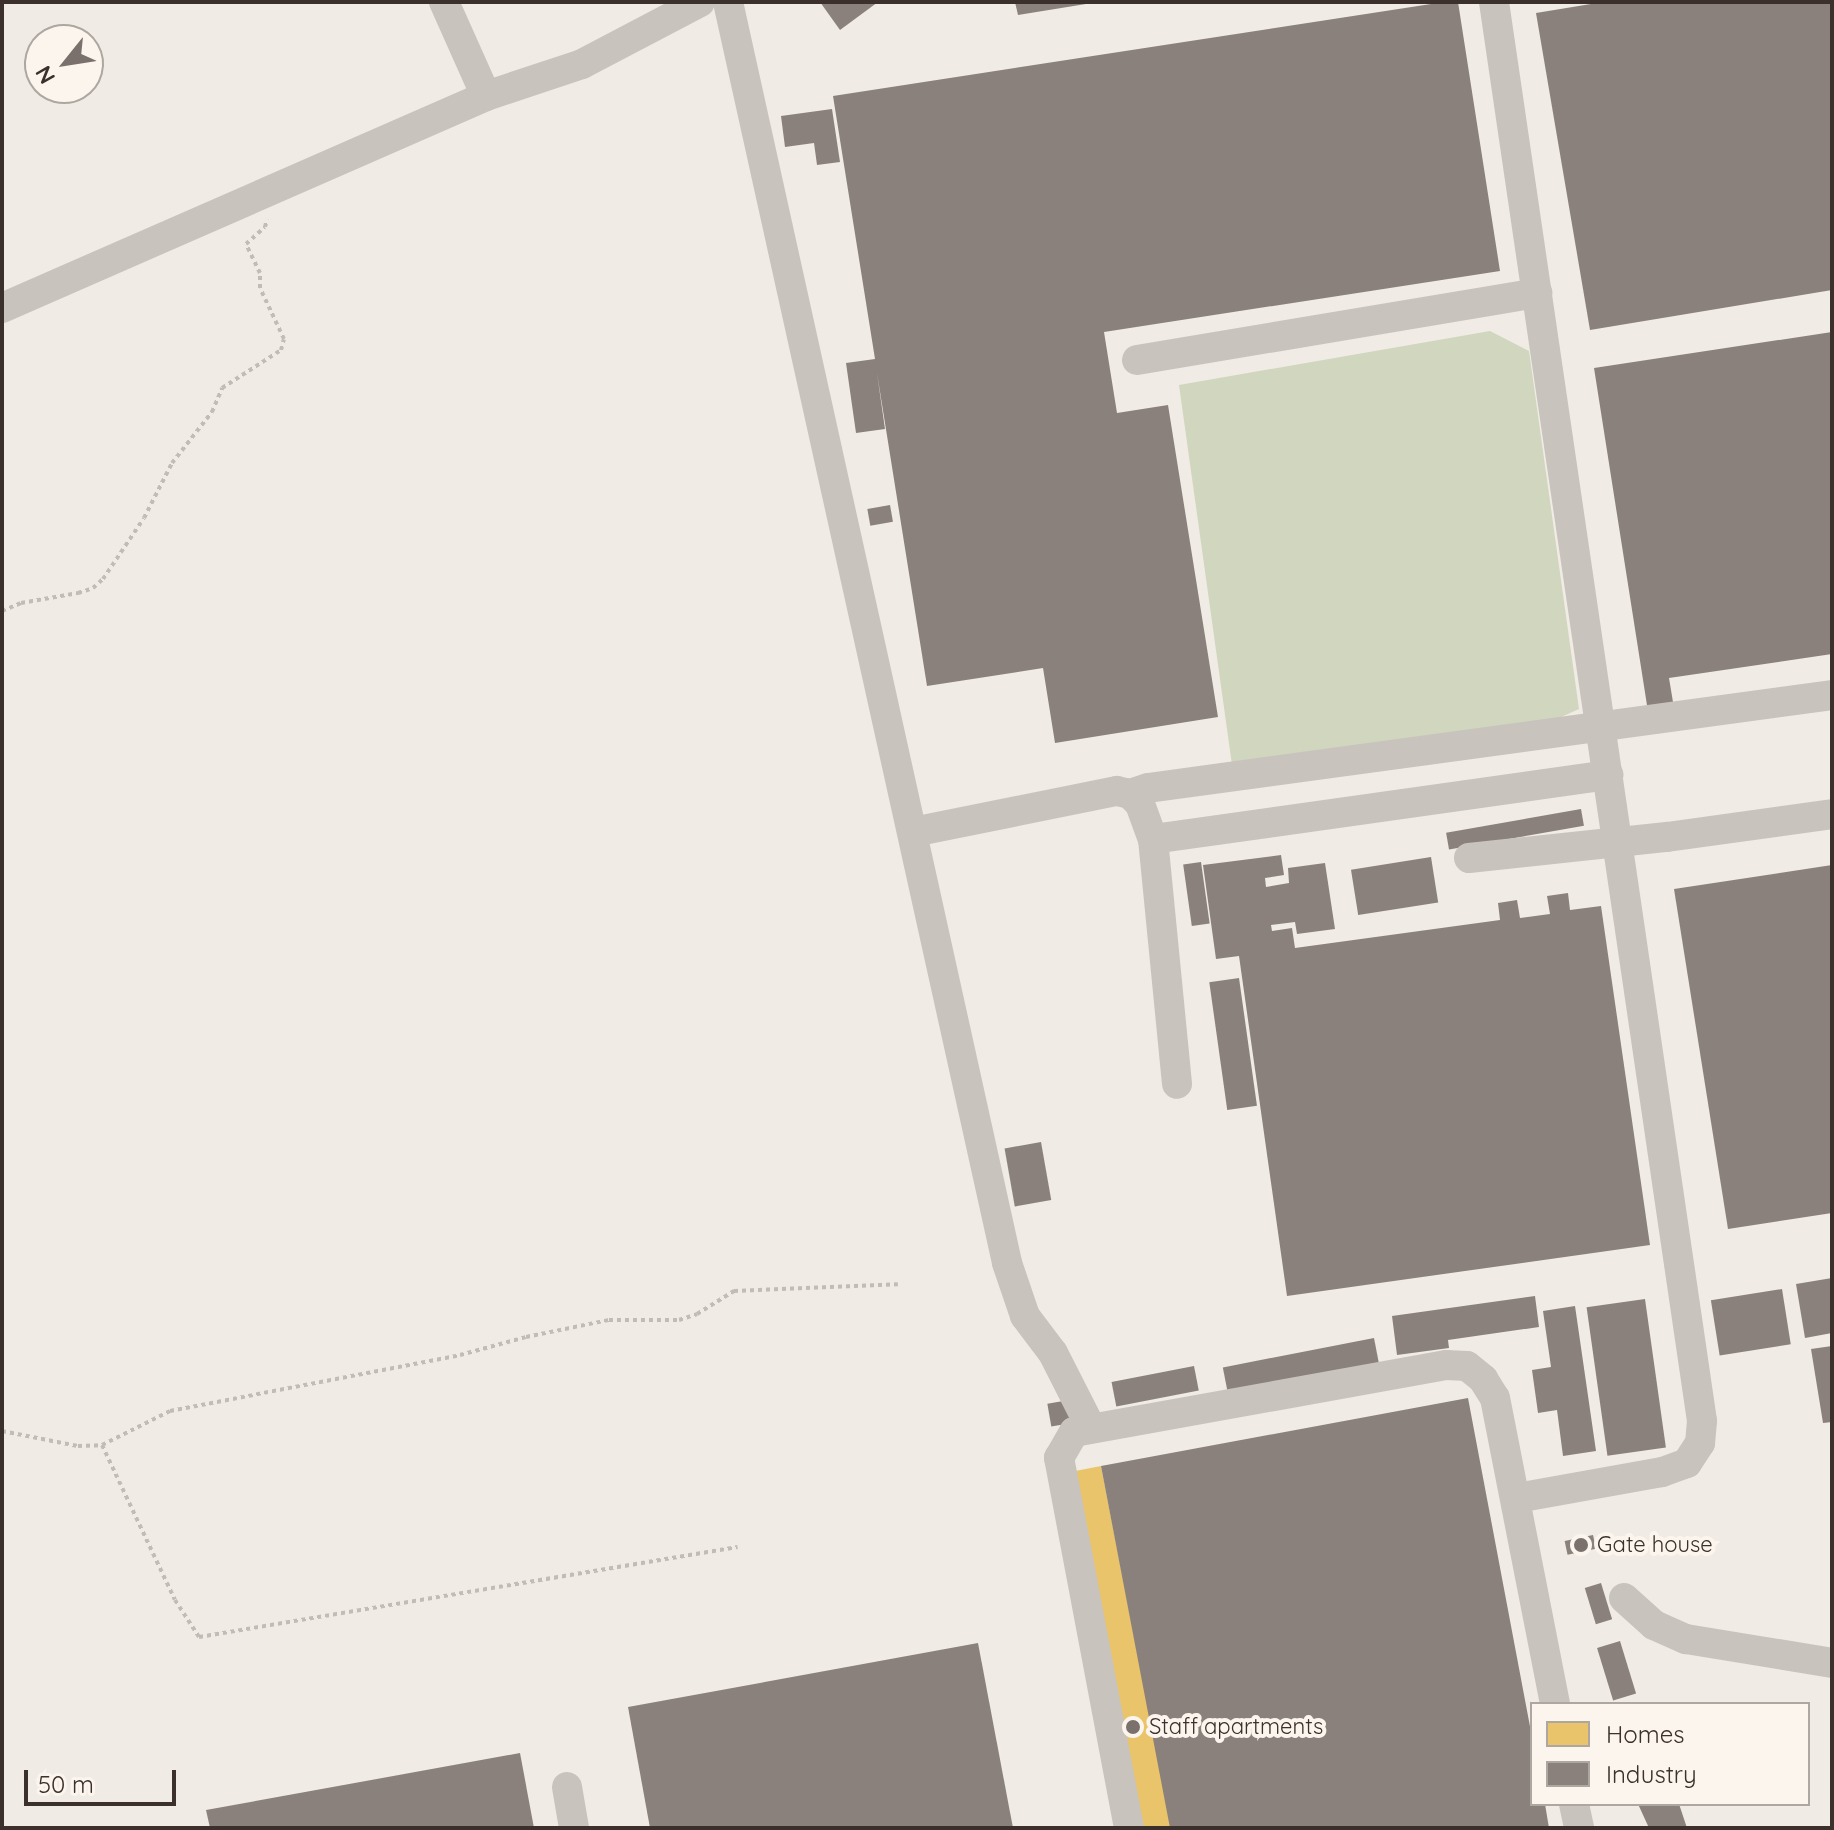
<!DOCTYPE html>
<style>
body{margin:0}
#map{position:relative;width:1834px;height:1830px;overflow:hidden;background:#f0ebe5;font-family:Quicksand,sans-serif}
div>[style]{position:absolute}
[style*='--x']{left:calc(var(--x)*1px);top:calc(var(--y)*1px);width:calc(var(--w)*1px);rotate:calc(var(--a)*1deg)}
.green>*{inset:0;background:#d1d6bf}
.homes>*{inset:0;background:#e9c46a;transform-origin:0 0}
.industry>*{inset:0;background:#8a817c;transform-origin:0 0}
.path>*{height:4px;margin-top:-2px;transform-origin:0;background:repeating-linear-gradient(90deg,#c2bbb6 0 4px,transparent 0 8px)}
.minor>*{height:30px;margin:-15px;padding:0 15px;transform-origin:15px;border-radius:15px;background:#c9c3be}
.dots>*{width:22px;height:22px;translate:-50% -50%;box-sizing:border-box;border:4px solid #fbf5ee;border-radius:50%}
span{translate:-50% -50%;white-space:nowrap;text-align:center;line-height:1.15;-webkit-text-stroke:8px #fbf5ee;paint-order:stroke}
.poi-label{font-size:22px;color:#3b302b}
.left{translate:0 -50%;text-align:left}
.frame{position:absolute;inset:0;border:4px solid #3b302b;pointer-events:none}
.legend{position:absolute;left:1530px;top:1702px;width:280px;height:104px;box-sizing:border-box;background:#fbf5ee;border:2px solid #aea6a0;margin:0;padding:10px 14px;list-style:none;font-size:24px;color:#3b302b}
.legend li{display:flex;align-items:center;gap:16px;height:40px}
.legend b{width:40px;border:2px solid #aea6a0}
.north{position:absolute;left:24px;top:24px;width:80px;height:80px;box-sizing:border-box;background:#fbf5ee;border:2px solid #aea6a0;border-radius:50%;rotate:240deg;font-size:22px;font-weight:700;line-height:32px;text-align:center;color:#3b302b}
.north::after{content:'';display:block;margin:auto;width:28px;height:36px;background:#7a716c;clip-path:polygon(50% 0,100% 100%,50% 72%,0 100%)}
.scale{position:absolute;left:24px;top:1770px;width:152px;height:36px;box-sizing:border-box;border:4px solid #3b302b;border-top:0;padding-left:10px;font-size:24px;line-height:28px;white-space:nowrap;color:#3b302b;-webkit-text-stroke:6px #fbf5ee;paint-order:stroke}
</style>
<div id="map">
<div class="green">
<div style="clip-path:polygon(1490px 331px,1529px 351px,1579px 709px,1539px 727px,1233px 772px,1179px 385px)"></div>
</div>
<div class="homes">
<div style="left:1101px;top:1466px;width:369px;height:34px;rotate:79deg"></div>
</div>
<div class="industry">
<div style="clip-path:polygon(820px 2px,878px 2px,840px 30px)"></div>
<div style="clip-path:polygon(1015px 2px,1086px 2px,1086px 4px,1018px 15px)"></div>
<div style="clip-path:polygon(1444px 2px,1458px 2px,1500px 271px,1104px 332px,1117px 413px,1168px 405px,1218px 717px,1055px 743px,1043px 668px,927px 686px,877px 373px,885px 429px,856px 433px,846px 363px,875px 359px,833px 96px)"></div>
<div style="clip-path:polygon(1603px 2px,1832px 2px,1832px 290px,1590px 330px,1536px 13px)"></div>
<div style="clip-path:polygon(832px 109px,840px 162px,817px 165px,814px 143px,785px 147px,781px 116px)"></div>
<div style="clip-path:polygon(1832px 332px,1832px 654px,1669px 678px,1675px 714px,1649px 718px,1594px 368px)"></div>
<div style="left:890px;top:505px;width:17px;height:23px;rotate:80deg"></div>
<div style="left:1581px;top:809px;width:17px;height:137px;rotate:80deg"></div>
<div style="clip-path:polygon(1281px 855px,1284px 875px,1265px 878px,1266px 887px,1289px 883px,1288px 868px,1325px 863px,1335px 929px,1297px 934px,1295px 922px,1271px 925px,1272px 931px,1292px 928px,1295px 948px,1500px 920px,1498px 903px,1517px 900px,1520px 918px,1550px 914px,1547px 896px,1568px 893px,1570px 910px,1601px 906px,1650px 1245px,1287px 1296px,1239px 956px,1216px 959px,1203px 865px)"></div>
<div style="left:1431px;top:857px;width:46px;height:81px;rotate:81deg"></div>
<div style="left:1201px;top:862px;width:62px;height:18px;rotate:82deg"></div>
<div style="clip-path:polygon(1832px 865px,1832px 1213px,1728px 1229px,1674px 889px)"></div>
<div style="left:1239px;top:978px;width:129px;height:30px;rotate:82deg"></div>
<div style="left:1041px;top:1142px;width:59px;height:37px;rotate:80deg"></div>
<div style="clip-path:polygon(1832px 1278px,1832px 1333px,1805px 1338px,1796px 1284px)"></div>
<div style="left:1782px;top:1289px;width:56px;height:72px;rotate:81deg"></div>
<div style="clip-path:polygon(1535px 1296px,1539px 1327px,1448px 1340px,1449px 1348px,1397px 1355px,1392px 1316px)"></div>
<div style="left:1645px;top:1299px;width:150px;height:59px;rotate:82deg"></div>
<div style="clip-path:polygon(1575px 1306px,1596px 1451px,1563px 1456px,1557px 1410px,1538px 1413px,1532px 1370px,1551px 1367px,1543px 1311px)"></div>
<div style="left:1374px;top:1338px;width:32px;height:154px;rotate:79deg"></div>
<div style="clip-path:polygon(1832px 1346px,1832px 1422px,1823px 1423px,1811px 1349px)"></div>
<div style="left:1194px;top:1366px;width:25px;height:84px;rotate:79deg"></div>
<div style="clip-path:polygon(1468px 1398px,1532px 1737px,1532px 1804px,1545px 1804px,1549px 1828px,1170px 1828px,1101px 1466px)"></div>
<div style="left:1069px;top:1400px;width:23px;height:22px;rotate:80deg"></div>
<div style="left:1593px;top:1535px;width:14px;height:29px;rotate:78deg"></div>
<div style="left:1601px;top:1583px;width:38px;height:17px;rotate:73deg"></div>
<div style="left:1620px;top:1641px;width:55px;height:24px;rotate:73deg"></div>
<div style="clip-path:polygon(978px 1643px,1013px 1828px,650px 1828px,628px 1707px)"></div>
<div style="clip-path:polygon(520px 1753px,534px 1828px,210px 1828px,206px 1810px)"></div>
<div style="clip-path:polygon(1638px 1804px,1679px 1804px,1687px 1828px,1649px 1828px)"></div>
</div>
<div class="path">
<div style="--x:2;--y:611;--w:21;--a:-23"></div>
<div style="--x:21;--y:603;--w:58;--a:-10"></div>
<div style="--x:78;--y:593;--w:16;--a:-18"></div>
<div style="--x:93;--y:588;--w:13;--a:-42"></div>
<div style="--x:103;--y:579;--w:73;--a:-56.1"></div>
<div style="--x:144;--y:518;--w:62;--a:-63"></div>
<div style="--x:172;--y:463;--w:65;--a:-51.9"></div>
<div style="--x:212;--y:412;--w:26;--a:-67"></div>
<div style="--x:222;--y:388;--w:70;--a:-32.8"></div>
<div style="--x:281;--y:350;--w:11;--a:-75"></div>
<div style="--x:284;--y:339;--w:56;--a:-115.2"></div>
<div style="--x:260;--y:288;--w:15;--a:-90"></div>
<div style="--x:260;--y:273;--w:32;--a:-116"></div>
<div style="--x:246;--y:244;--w:25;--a:-42"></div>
<div style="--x:265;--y:227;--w:8;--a:-76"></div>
<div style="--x:2;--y:1431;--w:77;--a:11.2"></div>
<div style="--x:78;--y:1446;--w:24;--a:-2"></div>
<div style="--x:102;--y:1445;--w:76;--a:-26.6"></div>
<div style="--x:170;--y:1411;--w:295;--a:-10.9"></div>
<div style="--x:460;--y:1355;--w:68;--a:-15.3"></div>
<div style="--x:526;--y:1337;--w:85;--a:-11.6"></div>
<div style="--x:609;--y:1320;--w:70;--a:0"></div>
<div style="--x:679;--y:1320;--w:19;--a:-18"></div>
<div style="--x:697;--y:1314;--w:44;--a:-31.9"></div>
<div style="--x:734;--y:1291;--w:164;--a:-2.4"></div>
<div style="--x:102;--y:1445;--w:171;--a:64.8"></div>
<div style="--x:175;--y:1600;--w:44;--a:57"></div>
<div style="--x:199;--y:1637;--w:546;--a:-9.48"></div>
</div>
<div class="minor">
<div style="--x:444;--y:2;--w:103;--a:65.9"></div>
<div style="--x:728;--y:2;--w:1291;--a:77.52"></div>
<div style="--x:1007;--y:1263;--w:56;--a:71.2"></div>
<div style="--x:1025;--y:1316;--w:46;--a:52.9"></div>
<div style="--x:1053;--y:1353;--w:84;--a:63.1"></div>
<div style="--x:1494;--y:2;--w:1434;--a:81.66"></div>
<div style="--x:1702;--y:1421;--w:22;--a:95"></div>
<div style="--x:1700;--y:1443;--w:24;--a:123"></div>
<div style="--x:1687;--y:1463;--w:27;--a:160"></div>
<div style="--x:1662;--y:1472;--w:147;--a:169.8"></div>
<div style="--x:2;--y:308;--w:528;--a:-23.65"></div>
<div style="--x:486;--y:96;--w:101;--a:-18.4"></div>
<div style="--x:582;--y:64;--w:133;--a:-27.7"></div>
<div style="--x:1137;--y:360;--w:406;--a:-9.5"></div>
<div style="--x:1130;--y:794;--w:19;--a:-18"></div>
<div style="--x:1148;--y:788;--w:690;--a:-7.74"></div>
<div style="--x:913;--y:832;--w:208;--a:-11.4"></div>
<div style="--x:1117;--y:791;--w:13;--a:13"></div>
<div style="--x:1130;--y:794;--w:14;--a:45"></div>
<div style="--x:1140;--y:804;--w:37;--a:70"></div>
<div style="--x:1153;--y:839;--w:246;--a:84.4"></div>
<div style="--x:1153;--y:839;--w:460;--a:-8"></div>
<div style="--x:1469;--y:858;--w:199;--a:-6.1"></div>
<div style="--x:1667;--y:837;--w:167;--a:-7.9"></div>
<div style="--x:1624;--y:1598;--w:40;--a:42"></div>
<div style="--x:1654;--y:1625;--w:35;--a:24"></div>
<div style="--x:1686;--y:1639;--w:148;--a:9.3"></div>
<div style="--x:567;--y:1787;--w:42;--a:80.3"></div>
<div style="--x:1574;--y:1804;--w:25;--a:78"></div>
<div style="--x:1129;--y:1828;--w:377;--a:-100.7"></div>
<div style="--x:1059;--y:1458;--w:30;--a:-60"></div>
<div style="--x:1074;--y:1432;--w:378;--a:-10.2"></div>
<div style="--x:1446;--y:1365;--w:21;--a:3"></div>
<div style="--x:1467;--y:1366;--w:21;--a:39"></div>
<div style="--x:1483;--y:1379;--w:22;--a:58"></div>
<div style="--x:1495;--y:1398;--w:312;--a:78.9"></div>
</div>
<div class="dots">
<div style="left:1581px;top:1545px;background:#7a716c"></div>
<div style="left:1133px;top:1727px;background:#7a716c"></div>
</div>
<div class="poi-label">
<span class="left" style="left:1597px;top:1545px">Gate house</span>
<span class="left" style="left:1149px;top:1727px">Staff apartments</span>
</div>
<div class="frame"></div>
<ul class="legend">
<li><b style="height:22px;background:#e9c46a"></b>Homes</li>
<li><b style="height:22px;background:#8a817c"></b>Industry</li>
</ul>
<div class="north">N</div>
<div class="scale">50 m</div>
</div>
